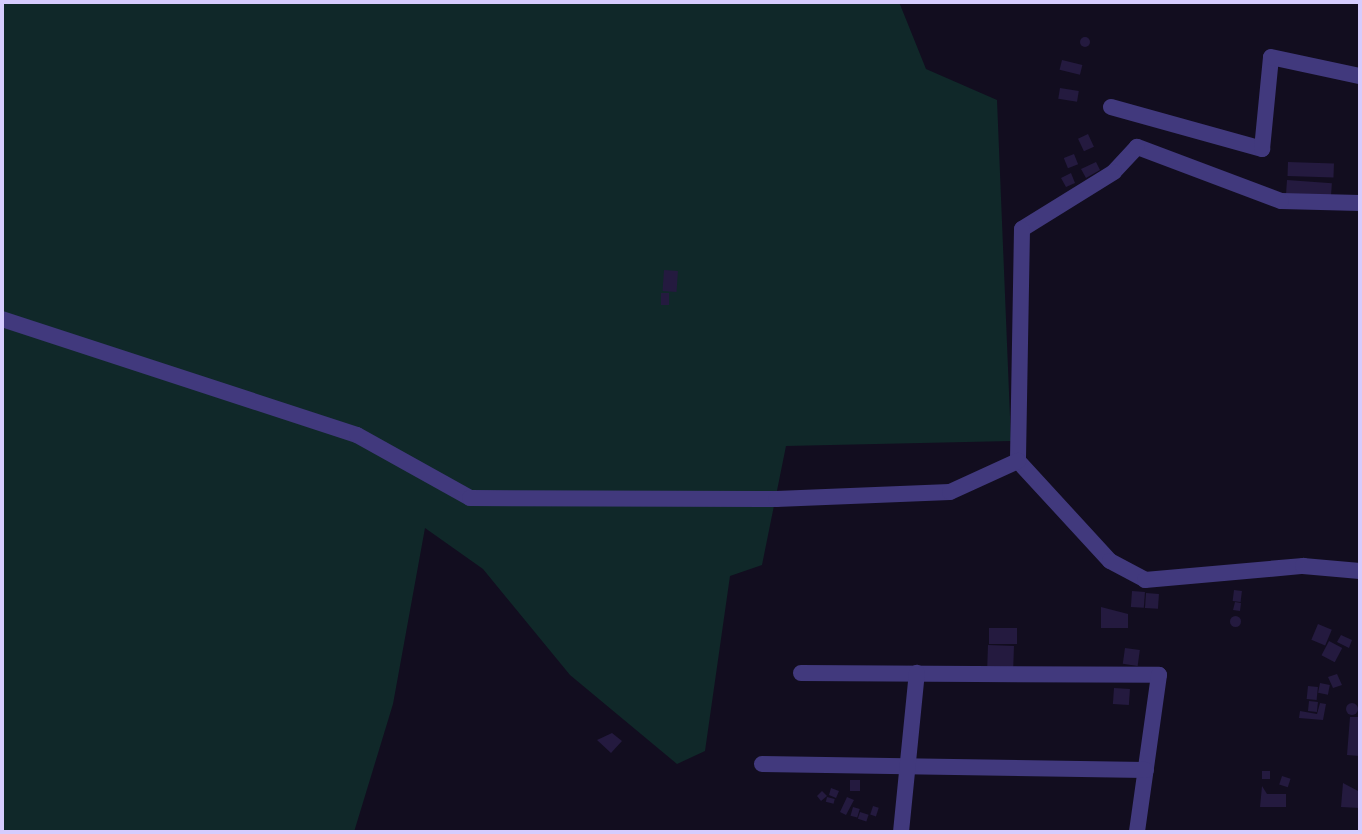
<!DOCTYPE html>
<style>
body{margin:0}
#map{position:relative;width:1362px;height:834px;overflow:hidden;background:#120d1f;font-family:"Fira Sans Condensed",sans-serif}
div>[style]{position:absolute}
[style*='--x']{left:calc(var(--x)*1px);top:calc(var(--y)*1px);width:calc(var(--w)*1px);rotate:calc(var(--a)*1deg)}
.green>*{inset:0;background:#102829}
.building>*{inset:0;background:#241a3f;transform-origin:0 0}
.round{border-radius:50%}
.minor>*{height:16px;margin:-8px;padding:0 8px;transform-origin:8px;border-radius:8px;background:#41397d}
span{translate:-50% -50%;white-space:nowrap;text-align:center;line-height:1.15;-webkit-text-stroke:5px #120d1f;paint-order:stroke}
.frame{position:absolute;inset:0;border:4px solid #d6ccfe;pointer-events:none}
</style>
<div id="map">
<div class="green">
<div style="clip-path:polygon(2px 2px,899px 2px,926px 69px,997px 100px,1011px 441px,786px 446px,762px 565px,730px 576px,705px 751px,677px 764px,570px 675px,483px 569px,425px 528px,393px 704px,354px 832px,2px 832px)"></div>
</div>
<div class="building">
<div class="round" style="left:1080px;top:37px;width:10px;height:10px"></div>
<div style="left:1062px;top:60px;width:21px;height:10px;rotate:14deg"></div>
<div style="left:1060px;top:88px;width:19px;height:11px;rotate:9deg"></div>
<div style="left:1088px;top:134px;width:14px;height:11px;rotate:65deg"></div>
<div style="left:1074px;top:154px;width:11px;height:11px;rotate:68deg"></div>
<div style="clip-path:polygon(1096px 162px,1100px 170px,1086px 178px,1081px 169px)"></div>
<div style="left:1288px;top:162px;width:46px;height:14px;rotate:2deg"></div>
<div style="clip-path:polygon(1071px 173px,1075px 183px,1066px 187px,1061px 178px)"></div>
<div style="left:1287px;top:180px;width:45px;height:15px;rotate:4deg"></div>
<div style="left:664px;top:270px;width:14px;height:21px;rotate:4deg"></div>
<div style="left:661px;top:293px;width:8px;height:12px"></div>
<div style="left:1234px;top:590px;width:8px;height:11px;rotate:7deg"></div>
<div style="left:1132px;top:591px;width:13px;height:16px;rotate:4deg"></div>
<div style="left:1146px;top:593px;width:13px;height:15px;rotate:4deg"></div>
<div style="clip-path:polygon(1235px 602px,1241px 603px,1240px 611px,1233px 610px)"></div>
<div style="clip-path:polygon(1101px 607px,1128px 614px,1128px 628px,1101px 628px)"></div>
<div class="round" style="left:1229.5px;top:615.5px;width:11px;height:11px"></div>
<div style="left:1318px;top:624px;width:15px;height:17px;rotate:23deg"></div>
<div style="left:989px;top:628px;width:28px;height:16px"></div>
<div style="clip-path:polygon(1341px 635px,1352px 640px,1349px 648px,1337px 642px)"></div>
<div style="left:1329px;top:641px;width:15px;height:16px;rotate:28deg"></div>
<div style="left:988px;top:645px;width:26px;height:21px;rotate:2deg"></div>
<div style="left:1125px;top:648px;width:15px;height:16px;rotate:8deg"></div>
<div style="clip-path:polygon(1337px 674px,1342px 685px,1333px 688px,1328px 677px)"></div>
<div style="left:1320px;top:683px;width:10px;height:10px;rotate:11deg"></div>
<div style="left:1308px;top:686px;width:10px;height:13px;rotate:6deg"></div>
<div style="left:1114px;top:688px;width:16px;height:16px;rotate:4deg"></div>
<div style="left:1309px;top:701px;width:9px;height:10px;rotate:6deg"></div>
<div class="round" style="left:1346px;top:703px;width:12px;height:12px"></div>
<div style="clip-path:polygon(1320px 703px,1326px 704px,1323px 720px,1299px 718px,1300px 711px,1317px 714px)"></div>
<div style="clip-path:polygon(1350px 717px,1360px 717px,1360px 756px,1347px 755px)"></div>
<div style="clip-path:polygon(612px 733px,622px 741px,611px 753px,597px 740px)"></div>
<div style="left:1262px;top:771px;width:8px;height:8px"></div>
<div style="left:1282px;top:776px;width:9px;height:9px;rotate:18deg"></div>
<div style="left:850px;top:780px;width:10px;height:11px"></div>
<div style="clip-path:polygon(1343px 783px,1360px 792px,1360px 808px,1341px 807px)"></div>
<div style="clip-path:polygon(1262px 786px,1267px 794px,1286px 794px,1286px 807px,1260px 807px)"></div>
<div style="clip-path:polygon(831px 788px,839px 791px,836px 798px,829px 795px)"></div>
<div style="clip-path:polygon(822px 791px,827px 796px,821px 801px,817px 796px)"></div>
<div style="left:827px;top:797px;width:8px;height:5px;rotate:14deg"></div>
<div style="clip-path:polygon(847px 797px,854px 800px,846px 815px,840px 812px)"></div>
<div style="left:873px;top:806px;width:6px;height:9px;rotate:18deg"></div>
<div style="left:853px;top:807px;width:7px;height:9px;rotate:16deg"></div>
<div style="left:860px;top:812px;width:9px;height:7px;rotate:18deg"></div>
</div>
<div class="minor">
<div style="--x:1111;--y:107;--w:157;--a:15.5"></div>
<div style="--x:1262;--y:149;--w:92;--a:-84.4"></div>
<div style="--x:1271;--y:57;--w:91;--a:12.1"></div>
<div style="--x:1360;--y:203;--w:79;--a:-178.5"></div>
<div style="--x:1281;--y:201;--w:154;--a:-159.4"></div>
<div style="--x:1137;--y:147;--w:34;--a:133"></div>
<div style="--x:1114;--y:172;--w:108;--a:148.2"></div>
<div style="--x:1022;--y:229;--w:232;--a:91"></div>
<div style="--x:1018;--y:461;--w:136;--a:47.4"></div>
<div style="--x:1110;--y:561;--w:40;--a:28"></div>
<div style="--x:1145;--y:580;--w:159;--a:-5.1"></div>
<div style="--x:1303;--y:566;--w:57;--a:5"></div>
<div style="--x:2;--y:319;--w:373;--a:18.1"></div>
<div style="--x:357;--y:435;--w:129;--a:29.1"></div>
<div style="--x:470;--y:498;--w:306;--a:0.2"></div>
<div style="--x:776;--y:499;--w:174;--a:-2.3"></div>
<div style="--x:950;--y:492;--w:75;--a:-24.5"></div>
<div style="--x:801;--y:673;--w:358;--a:0.3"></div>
<div style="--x:1159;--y:675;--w:159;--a:98"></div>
<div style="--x:762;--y:764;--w:384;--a:0.9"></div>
<div style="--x:901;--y:832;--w:160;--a:-84.3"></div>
</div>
<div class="frame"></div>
</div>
